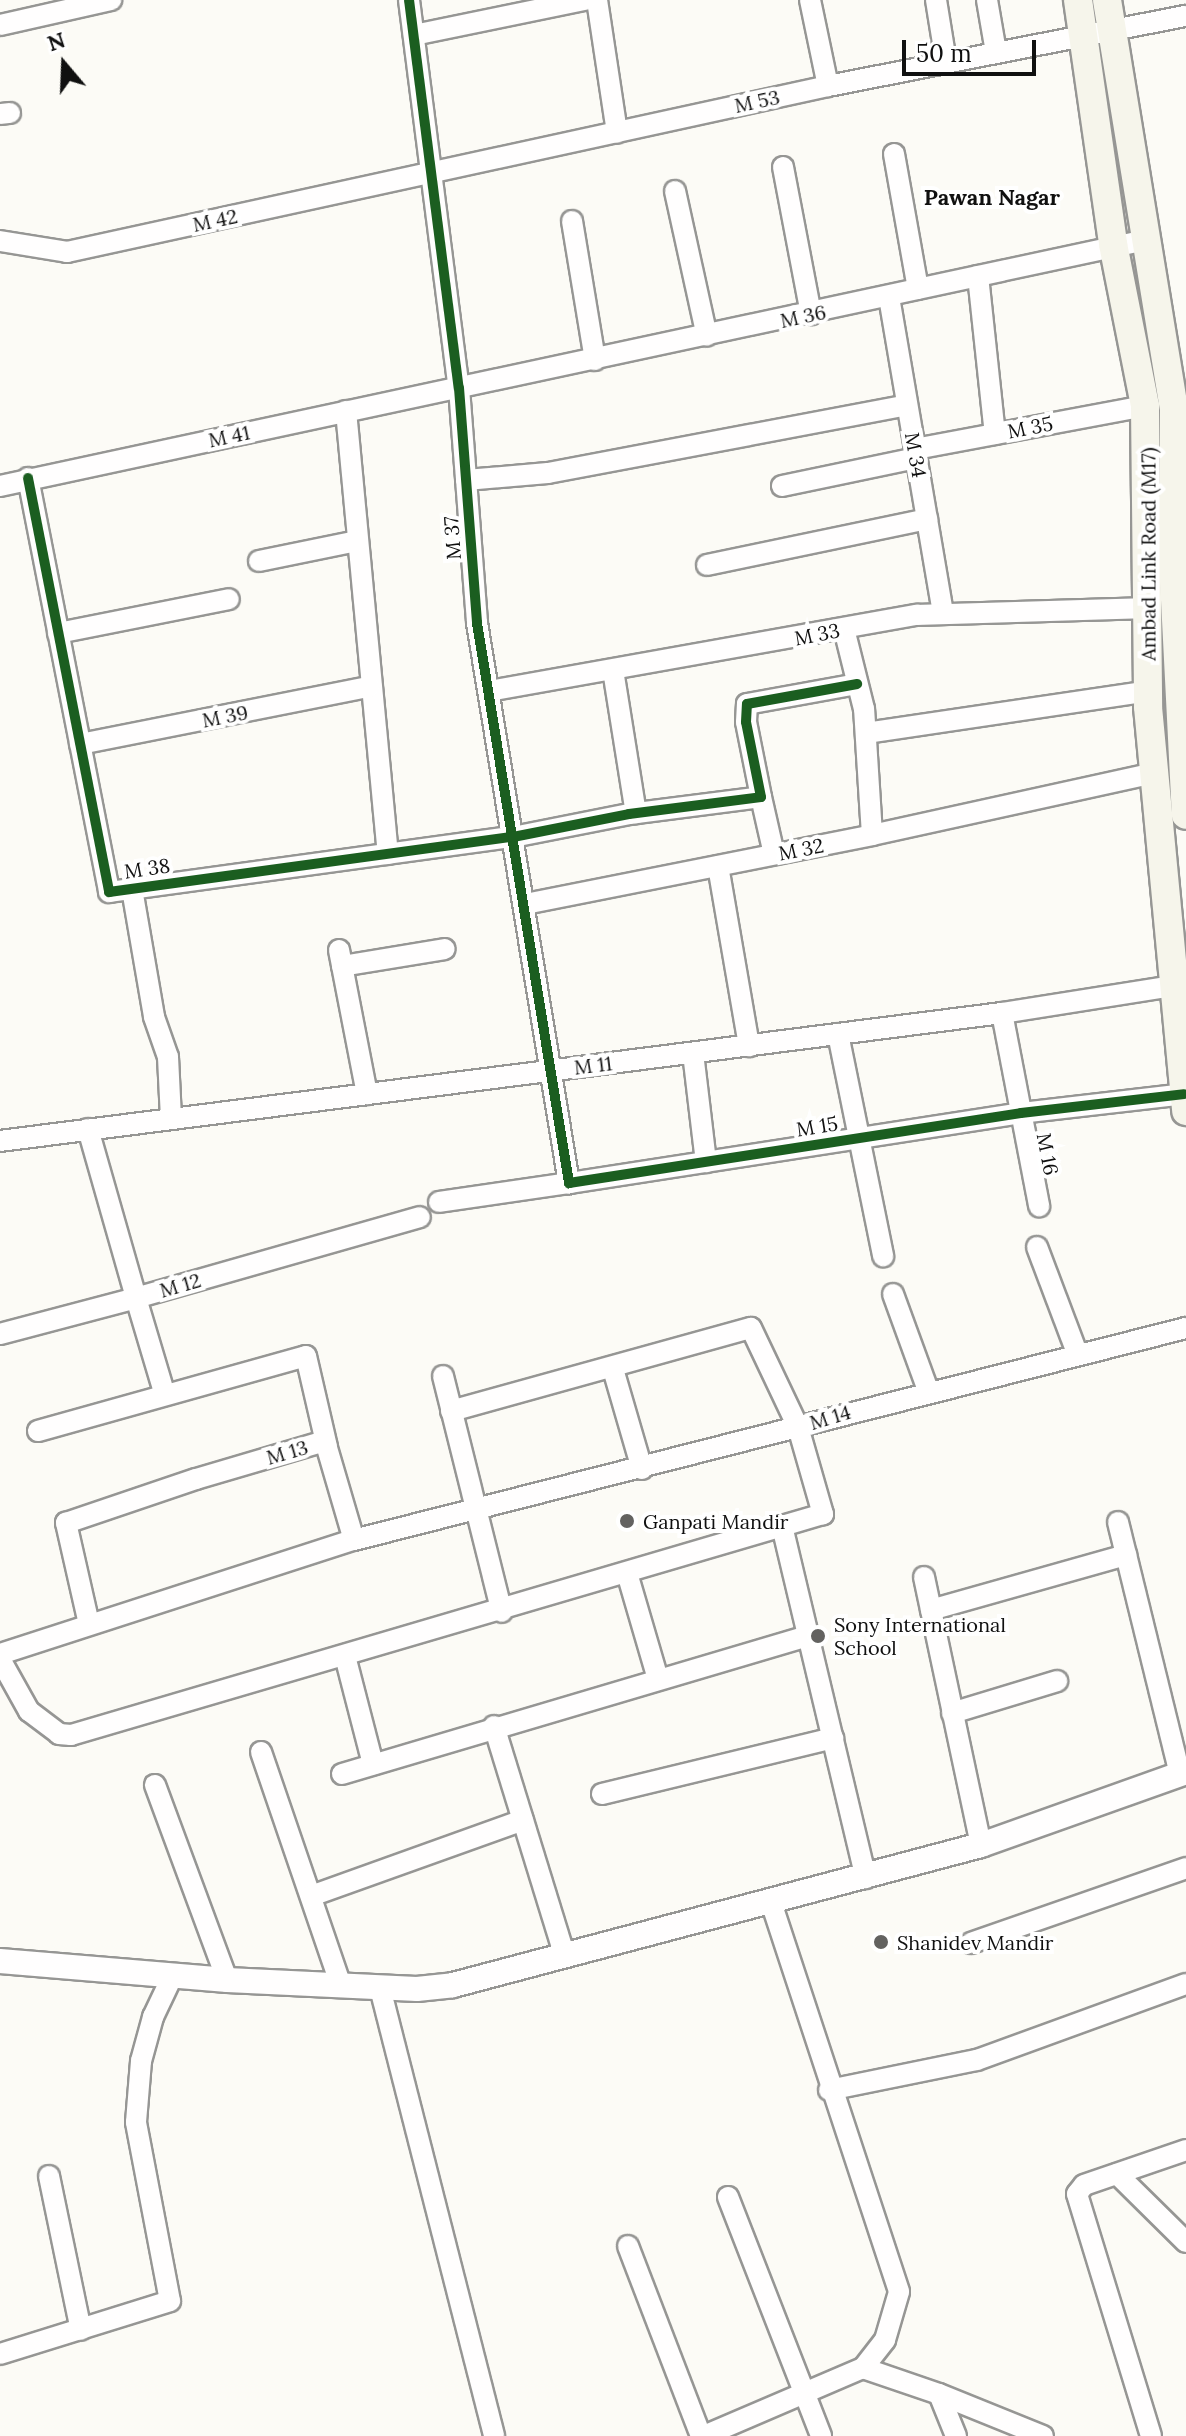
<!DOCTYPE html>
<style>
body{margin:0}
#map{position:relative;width:1186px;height:2436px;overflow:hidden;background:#fcfbf6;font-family:Lora,serif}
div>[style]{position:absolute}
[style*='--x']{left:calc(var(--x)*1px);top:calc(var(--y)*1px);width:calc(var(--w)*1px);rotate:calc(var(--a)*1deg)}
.roads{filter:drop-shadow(2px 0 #969694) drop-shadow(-2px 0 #969694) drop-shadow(0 2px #969694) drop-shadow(0 -2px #969694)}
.minor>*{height:20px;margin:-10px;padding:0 10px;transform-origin:10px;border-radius:10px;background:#fffefe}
.tertiary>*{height:24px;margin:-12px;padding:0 12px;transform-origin:12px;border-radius:12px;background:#fffefe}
.secondary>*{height:28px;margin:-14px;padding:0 14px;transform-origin:14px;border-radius:14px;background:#f6f5eb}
.cycleway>*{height:10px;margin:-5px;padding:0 5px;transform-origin:5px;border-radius:5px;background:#1b5e20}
.dots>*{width:22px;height:22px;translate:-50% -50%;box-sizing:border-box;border:4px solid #fff;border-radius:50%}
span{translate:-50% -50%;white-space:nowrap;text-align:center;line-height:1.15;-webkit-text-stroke:8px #fff;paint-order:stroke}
.street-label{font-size:20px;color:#101010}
.poi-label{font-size:20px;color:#101010}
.left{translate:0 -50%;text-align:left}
.neighbourhood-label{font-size:22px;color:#101010;font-weight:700}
.north{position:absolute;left:24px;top:24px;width:80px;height:80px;-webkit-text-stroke:6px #fff;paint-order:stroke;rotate:341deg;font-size:22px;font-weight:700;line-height:32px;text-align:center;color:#101010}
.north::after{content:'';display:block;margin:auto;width:28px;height:36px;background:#101010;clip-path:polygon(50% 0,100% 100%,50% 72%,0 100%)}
.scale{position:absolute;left:902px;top:40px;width:134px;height:36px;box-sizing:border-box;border:4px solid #101010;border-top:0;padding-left:10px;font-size:24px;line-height:28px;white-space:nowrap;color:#101010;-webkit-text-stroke:6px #fff;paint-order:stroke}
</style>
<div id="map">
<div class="roads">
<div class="minor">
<div style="--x:409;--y:0;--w:391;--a:82.7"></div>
<div style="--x:459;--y:388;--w:236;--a:85.6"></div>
<div style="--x:477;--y:623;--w:568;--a:80.67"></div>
<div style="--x:569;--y:1183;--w:457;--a:-8.8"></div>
<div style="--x:1021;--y:1113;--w:164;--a:-6.6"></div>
<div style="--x:597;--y:0;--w:134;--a:81.4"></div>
<div style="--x:810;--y:0;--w:88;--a:78.2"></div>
<div style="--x:936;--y:0;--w:63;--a:80.8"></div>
<div style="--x:987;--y:0;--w:53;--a:80.2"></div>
<div style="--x:0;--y:25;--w:114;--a:-12.7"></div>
<div style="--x:414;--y:35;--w:175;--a:-11.6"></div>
<div style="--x:0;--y:114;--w:10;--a:-6"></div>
<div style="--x:894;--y:154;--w:137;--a:79.9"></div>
<div style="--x:783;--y:167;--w:150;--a:79.2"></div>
<div style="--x:675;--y:191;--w:148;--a:77.6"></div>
<div style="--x:572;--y:221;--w:141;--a:80.6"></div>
<div style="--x:0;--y:241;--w:68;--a:9.3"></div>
<div style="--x:67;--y:252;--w:779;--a:-12.31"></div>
<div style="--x:828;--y:86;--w:365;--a:-11.1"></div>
<div style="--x:978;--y:276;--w:159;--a:83.9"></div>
<div style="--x:889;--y:297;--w:321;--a:80.3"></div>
<div style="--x:346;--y:411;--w:445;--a:84.6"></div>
<div style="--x:915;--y:449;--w:234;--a:-10.6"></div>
<div style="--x:28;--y:478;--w:422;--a:78.9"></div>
<div style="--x:109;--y:892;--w:408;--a:-7.8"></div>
<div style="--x:513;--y:837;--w:118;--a:-11.2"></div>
<div style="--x:629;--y:814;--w:133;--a:-7.3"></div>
<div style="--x:761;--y:797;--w:76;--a:-101.3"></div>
<div style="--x:746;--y:722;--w:18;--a:-87"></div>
<div style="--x:747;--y:704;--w:112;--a:-10.3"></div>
<div style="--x:466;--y:480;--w:82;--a:-4.9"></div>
<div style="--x:548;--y:473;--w:365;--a:-10.7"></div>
<div style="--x:0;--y:486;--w:1172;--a:-12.12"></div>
<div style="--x:782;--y:486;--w:137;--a:-11.8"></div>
<div style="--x:259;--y:561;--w:100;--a:-11.5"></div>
<div style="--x:707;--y:565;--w:225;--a:-11.8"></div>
<div style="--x:58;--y:633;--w:174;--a:-11.2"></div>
<div style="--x:613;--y:670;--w:145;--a:80.9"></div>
<div style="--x:489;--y:691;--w:435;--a:-10.1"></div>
<div style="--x:917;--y:615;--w:231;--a:-1.7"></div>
<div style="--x:866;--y:733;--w:286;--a:-8.4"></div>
<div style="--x:80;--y:744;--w:295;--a:-11.2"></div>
<div style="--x:761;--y:797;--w:58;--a:77.2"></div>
<div style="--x:872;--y:835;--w:289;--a:-12.4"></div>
<div style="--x:718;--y:866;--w:183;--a:80.2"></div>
<div style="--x:132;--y:889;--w:130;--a:80.2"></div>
<div style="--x:154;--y:1017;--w:42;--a:70.7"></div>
<div style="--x:168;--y:1057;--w:62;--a:87.2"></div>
<div style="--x:525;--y:904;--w:354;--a:-11.2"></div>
<div style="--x:872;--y:835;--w:126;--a:-93.6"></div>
<div style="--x:864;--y:709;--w:82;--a:-104"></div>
<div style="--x:339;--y:950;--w:147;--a:79"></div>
<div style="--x:342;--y:966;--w:104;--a:-9.4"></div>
<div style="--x:1002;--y:1013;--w:197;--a:79.1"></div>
<div style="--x:838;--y:1034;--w:227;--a:78.5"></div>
<div style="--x:693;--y:1053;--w:110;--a:83.2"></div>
<div style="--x:88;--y:1129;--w:176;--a:74.1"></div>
<div style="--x:136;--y:1298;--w:295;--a:-15.9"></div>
<div style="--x:0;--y:1141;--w:1010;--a:-7.28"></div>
<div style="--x:1002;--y:1013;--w:186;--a:-9"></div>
<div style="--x:439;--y:1202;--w:131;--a:-8.3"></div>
<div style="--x:1037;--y:1247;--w:113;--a:69.3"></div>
<div style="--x:893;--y:1294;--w:102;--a:70"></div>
<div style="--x:0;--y:1334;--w:141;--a:-14.8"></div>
<div style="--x:136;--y:1298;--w:101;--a:73.4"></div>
<div style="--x:613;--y:1369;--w:104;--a:73.8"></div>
<div style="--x:443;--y:1376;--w:243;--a:76"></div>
<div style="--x:451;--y:1411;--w:311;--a:-15.5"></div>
<div style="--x:751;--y:1328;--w:110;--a:64.6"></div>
<div style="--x:798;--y:1427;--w:91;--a:74"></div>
<div style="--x:823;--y:1514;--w:43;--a:163.7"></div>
<div style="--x:38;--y:1431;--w:278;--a:-15.6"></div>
<div style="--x:306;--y:1356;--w:93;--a:77"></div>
<div style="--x:1118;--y:1522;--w:260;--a:76.2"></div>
<div style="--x:627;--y:1573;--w:110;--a:73.7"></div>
<div style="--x:924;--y:1577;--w:274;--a:78"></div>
<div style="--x:931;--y:1610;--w:203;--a:-15.8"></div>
<div style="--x:89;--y:1624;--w:104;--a:-102.8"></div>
<div style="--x:66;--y:1523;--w:137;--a:-18.7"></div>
<div style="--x:196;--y:1479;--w:134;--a:-16.4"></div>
<div style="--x:325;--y:1441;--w:103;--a:73.7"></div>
<div style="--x:0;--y:1654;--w:372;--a:-17.9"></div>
<div style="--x:354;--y:1540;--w:859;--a:-14.3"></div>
<div style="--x:345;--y:1656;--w:112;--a:75.5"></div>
<div style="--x:0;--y:1659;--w:60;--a:60.9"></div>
<div style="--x:29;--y:1711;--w:38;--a:37"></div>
<div style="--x:59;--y:1734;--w:12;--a:5"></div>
<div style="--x:71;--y:1735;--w:741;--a:-16.38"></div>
<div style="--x:782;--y:1526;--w:362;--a:76.6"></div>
<div style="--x:952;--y:1713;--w:110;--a:-16.9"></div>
<div style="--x:494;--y:1726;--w:239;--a:72.9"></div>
<div style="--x:261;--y:1752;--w:247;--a:71.1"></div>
<div style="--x:342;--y:1774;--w:487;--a:-16.5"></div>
<div style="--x:155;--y:1785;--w:208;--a:69.7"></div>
<div style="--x:602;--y:1794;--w:238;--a:-13.6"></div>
<div style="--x:311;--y:1896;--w:225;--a:-19.7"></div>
<div style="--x:771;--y:1902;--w:410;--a:71.8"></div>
<div style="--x:899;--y:2292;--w:50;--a:106.3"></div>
<div style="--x:885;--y:2340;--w:36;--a:128"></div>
<div style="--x:971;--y:1943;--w:228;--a:-19.2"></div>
<div style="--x:380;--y:1988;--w:462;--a:75.7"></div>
<div style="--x:829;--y:2090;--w:151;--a:-11.5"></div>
<div style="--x:977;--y:2060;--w:222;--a:-20"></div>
<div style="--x:1117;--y:2174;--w:97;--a:44.6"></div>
<div style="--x:49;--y:2176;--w:157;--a:78.3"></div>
<div style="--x:728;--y:2197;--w:256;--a:68.7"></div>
<div style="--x:628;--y:2246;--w:204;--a:69"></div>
<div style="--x:0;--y:2354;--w:178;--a:-17.3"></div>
<div style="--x:170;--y:2301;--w:182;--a:-100.8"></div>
<div style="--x:136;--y:2122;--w:61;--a:-85.3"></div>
<div style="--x:141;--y:2061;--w:46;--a:-74.7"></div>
<div style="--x:153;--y:2017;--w:44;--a:-64.6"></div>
<div style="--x:704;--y:2436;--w:173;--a:-23.2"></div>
<div style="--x:863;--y:2368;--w:80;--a:18.9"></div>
<div style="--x:956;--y:2436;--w:45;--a:-112"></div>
<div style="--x:939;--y:2394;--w:112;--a:22"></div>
<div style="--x:1151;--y:2436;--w:253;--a:-107"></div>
<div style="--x:1077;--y:2194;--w:11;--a:-52"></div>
<div style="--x:1084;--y:2185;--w:108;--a:-18.9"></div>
</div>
<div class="tertiary">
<div style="--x:0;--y:1961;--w:228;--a:4.8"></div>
<div style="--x:227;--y:1980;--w:190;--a:2.7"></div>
<div style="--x:417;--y:1989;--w:36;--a:-6"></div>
<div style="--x:453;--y:1985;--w:546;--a:-14.85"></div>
<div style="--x:981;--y:1845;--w:218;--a:-19.6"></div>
</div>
<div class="secondary">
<div style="--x:1078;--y:0;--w:246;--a:81.8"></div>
<div style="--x:1113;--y:244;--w:165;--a:78.8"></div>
<div style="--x:1145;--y:406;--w:301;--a:89.4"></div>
<div style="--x:1148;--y:707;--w:406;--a:84.6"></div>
<div style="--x:1107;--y:0;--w:416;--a:80.7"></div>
<div style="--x:1174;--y:411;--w:169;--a:90"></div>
<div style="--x:1174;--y:580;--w:235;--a:87.1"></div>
</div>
</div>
<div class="cycleway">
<div style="--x:409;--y:0;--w:391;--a:82.7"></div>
<div style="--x:459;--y:388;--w:236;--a:85.6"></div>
<div style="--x:477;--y:623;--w:568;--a:80.67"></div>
<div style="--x:569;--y:1183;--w:457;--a:-8.8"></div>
<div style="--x:1021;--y:1113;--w:164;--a:-6.6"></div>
<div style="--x:28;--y:478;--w:422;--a:78.9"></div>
<div style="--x:109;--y:892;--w:408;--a:-7.8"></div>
<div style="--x:513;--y:837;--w:118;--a:-11.2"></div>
<div style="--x:629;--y:814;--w:133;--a:-7.3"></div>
<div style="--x:761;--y:797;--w:76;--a:-101.3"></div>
<div style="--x:746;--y:722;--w:18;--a:-87"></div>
<div style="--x:747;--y:704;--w:112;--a:-10.3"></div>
</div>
<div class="dots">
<div style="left:627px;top:1521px;background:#636260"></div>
<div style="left:818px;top:1636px;background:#636260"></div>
<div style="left:881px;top:1942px;background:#636260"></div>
</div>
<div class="street-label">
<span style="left:757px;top:101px;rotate:-12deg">M 53</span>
<span style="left:215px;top:220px;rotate:-12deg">M 42</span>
<span style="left:803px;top:316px;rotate:-12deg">M 36</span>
<span style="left:1030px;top:427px;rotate:-11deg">M 35</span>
<span style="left:229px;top:436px;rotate:-12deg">M 41</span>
<span style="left:916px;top:455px;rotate:80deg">M 34</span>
<span style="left:452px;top:538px;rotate:-94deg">M 37</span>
<span style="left:1148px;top:554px;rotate:-90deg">Ambad Link Road (M17)</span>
<span style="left:817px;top:634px;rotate:-11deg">M 33</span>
<span style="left:225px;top:716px;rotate:-11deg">M 39</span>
<span style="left:801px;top:849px;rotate:-11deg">M 32</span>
<span style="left:147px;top:868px;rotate:-8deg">M 38</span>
<span style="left:593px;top:1065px;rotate:-7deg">M 11</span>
<span style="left:817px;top:1126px;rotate:-9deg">M 15</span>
<span style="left:1048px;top:1154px;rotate:79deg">M 16</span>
<span style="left:180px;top:1285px;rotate:-16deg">M 12</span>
<span style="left:830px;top:1417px;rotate:-17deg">M 14</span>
<span style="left:287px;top:1452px;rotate:-16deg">M 13</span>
</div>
<div class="poi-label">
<span class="left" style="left:643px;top:1521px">Ganpati Mandir</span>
<span class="left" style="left:834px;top:1636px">Sony International<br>School</span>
<span class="left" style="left:897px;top:1942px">Shanidev Mandir</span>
</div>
<div class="neighbourhood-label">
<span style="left:992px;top:198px">Pawan Nagar</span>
</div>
<div class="north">N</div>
<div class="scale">50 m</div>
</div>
